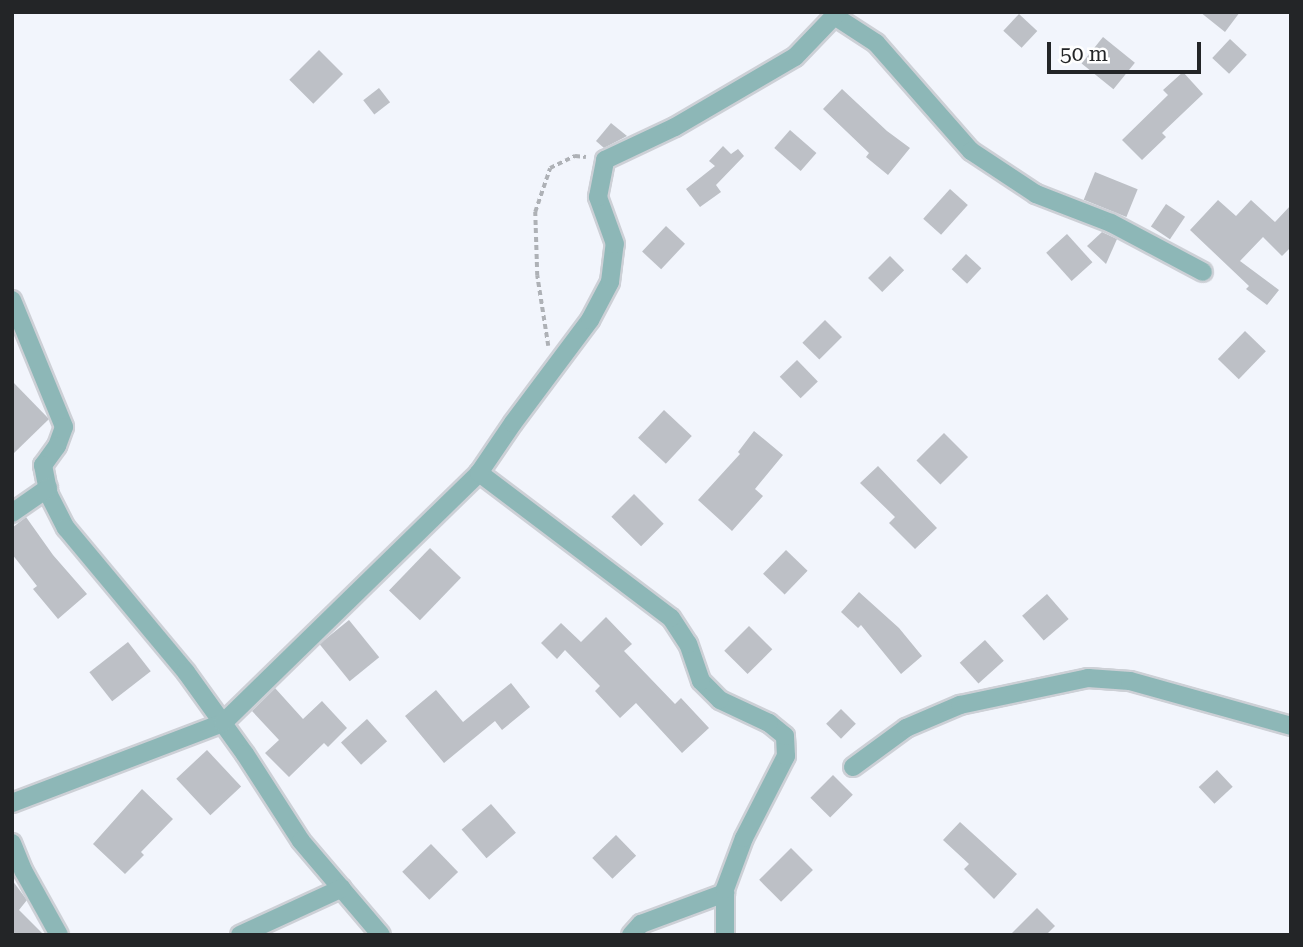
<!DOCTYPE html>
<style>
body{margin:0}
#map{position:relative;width:1303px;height:947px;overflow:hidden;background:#f2f5fc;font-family:"Roboto Serif",serif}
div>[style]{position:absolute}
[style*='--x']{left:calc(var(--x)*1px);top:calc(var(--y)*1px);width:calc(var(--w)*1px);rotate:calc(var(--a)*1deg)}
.building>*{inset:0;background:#bdc0c6;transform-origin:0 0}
.path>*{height:3.5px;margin-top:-1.75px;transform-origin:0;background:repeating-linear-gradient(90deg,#aeb1b6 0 5px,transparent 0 8.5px)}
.roads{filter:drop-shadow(2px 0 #cdd0d6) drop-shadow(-2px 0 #cdd0d6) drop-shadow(0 2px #cdd0d6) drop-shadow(0 -2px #cdd0d6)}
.minor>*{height:18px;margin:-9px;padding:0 9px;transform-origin:9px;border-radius:9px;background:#8db7b7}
span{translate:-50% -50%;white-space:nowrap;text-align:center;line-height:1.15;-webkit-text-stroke:5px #fff;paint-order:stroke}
.frame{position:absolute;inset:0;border:14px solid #232527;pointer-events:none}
.scale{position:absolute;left:1047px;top:42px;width:154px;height:32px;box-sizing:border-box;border:4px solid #232527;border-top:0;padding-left:9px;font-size:21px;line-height:24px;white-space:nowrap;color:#232527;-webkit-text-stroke:5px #fff;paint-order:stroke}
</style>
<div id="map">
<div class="building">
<div style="clip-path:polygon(1200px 12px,1240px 12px,1225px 32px)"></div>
<div style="left:1019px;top:14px;width:25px;height:23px;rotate:43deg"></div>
<div style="left:1103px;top:37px;width:41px;height:34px;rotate:39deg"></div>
<div style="left:1230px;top:39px;width:23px;height:26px;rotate:43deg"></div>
<div style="left:319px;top:50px;width:34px;height:42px;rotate:45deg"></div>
<div style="clip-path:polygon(1183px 72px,1203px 94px,1162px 133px,1166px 137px,1142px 160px,1122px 140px,1168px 95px,1163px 90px)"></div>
<div style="left:379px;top:88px;width:18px;height:20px;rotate:52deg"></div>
<div style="clip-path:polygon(842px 89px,887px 131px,910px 148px,888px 175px,866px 157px,869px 153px,823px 109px)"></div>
<div style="clip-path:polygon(611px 123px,627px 136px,604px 148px,596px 141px)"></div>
<div style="left:790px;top:130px;width:35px;height:24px;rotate:41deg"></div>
<div style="clip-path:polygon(723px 146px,731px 154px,738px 149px,744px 156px,716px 185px,721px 192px,700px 207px,686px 189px,715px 166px,709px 161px)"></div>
<div style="left:1095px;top:172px;width:46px;height:30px;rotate:22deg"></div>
<div style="left:950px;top:189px;width:24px;height:40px;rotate:42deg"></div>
<div style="clip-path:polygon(1218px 200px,1236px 216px,1251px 200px,1275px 222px,1291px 205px,1291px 247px,1282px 256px,1263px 237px,1240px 261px,1279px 290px,1267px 305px,1246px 289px,1249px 286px,1190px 230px)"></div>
<div style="left:1166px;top:204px;width:23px;height:27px;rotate:34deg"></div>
<div style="left:666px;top:226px;width:26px;height:35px;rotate:43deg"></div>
<div style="clip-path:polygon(1102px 232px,1117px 239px,1106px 264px,1087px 246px)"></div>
<div style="left:1067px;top:234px;width:38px;height:28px;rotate:48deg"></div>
<div style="left:966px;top:254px;width:21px;height:21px;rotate:43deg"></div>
<div style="left:890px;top:256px;width:20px;height:31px;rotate:45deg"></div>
<div style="left:825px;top:320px;width:24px;height:32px;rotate:45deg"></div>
<div style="left:1245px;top:331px;width:29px;height:39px;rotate:44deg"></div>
<div style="left:797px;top:360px;width:30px;height:24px;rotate:46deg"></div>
<div style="clip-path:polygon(12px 381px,49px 419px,12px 455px)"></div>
<div style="left:664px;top:410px;width:38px;height:38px;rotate:43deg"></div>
<div style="clip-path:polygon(754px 431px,783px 455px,755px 489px,763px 496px,732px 531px,698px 500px,740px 454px,738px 452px)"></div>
<div style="left:944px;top:433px;width:34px;height:39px;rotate:45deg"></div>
<div style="clip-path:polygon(878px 466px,937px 528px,915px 549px,889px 523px,895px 517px,860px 483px)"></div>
<div style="left:634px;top:494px;width:42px;height:32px;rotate:45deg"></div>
<div style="clip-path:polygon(26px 517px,53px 555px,87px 594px,58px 619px,33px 589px,37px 586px,12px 554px,12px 528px)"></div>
<div style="left:430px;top:548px;width:43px;height:59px;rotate:44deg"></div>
<div style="left:786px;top:550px;width:30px;height:33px;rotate:44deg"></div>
<div style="clip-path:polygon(859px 592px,899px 628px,922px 656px,901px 674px,861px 625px,858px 628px,841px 612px)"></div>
<div style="left:1047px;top:594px;width:33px;height:33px;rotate:49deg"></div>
<div style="clip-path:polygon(606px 617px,632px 644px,624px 651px,675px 704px,681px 698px,709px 728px,682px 753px,636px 703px,620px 718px,595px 691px,600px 686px,565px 650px,557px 659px,541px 643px,561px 623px,581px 642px)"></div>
<div style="left:349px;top:620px;width:48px;height:38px;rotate:51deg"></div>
<div style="left:749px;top:626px;width:33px;height:35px;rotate:45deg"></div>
<div style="left:985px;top:640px;width:28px;height:34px;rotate:48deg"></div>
<div style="left:128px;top:642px;width:37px;height:49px;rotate:52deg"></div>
<div style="clip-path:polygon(511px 683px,530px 707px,502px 730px,495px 721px,444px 763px,405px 716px,436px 690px,463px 722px)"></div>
<div style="clip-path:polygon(275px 688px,303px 719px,322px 701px,347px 728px,328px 747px,324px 743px,289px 777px,265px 753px,279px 740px,252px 711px)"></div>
<div style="left:841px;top:709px;width:21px;height:21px;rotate:45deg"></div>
<div style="left:367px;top:719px;width:30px;height:35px;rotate:48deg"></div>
<div style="left:207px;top:750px;width:50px;height:42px;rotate:47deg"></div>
<div style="left:1217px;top:770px;width:23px;height:25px;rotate:47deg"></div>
<div style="left:833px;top:775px;width:28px;height:32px;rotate:45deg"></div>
<div style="clip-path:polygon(142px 789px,173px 819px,141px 852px,144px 855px,125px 874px,93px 844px)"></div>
<div style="left:491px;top:804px;width:38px;height:39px;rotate:49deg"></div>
<div style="clip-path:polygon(960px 822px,1017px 874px,994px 899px,964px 869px,969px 864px,943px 840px)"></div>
<div style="left:616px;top:835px;width:29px;height:33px;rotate:46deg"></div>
<div style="left:431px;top:844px;width:39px;height:40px;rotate:46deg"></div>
<div style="left:791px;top:848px;width:31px;height:45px;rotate:45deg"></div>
<div style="clip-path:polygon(12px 880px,27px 900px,19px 910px,44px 935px,12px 935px)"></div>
<div style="clip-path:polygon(1037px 908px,1055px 926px,1046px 935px,1010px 935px)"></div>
</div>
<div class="path">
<div style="--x:548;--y:346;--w:71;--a:-98.9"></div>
<div style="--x:537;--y:276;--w:64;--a:-91.8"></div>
<div style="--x:535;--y:212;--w:46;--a:-71.2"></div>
<div style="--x:550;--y:168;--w:28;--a:-26"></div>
<div style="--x:575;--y:156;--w:11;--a:5"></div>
</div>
<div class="roads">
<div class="minor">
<div style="--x:836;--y:17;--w:48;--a:33"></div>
<div style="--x:876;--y:43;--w:144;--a:48.7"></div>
<div style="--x:971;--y:151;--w:78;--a:33.5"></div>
<div style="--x:1036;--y:194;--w:80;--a:21.1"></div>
<div style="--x:1111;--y:223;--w:104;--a:28"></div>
<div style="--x:12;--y:300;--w:137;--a:67.7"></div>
<div style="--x:64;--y:427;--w:20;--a:110"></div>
<div style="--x:57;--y:446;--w:24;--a:126"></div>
<div style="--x:43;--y:465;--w:31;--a:79"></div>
<div style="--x:49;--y:495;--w:37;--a:63"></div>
<div style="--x:66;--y:528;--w:187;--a:50.2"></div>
<div style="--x:186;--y:672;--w:101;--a:54.3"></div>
<div style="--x:245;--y:754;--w:103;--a:57.2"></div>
<div style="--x:301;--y:841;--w:123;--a:49.6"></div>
<div style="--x:12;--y:513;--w:44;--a:-34.8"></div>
<div style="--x:853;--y:767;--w:66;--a:-36.3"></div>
<div style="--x:906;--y:728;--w:59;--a:-23.1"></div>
<div style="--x:960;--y:705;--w:131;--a:-11.9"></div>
<div style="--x:1088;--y:678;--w:42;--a:4.1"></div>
<div style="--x:1130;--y:681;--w:167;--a:15.6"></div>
<div style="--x:12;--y:803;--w:226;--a:-20.8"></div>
<div style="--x:223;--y:723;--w:358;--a:-44.3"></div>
<div style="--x:12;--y:843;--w:31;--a:68"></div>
<div style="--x:24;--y:872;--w:72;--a:60.9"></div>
<div style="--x:240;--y:935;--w:112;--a:-24.7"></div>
<div style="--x:631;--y:935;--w:15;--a:-48"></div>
<div style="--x:641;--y:924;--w:90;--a:-20.3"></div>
<div style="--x:725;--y:935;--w:46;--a:-90"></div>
<div style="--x:725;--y:889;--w:54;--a:-69.6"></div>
<div style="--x:744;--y:838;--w:92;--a:-62.9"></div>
<div style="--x:786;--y:756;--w:20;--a:-93"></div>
<div style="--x:785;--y:736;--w:21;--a:-141"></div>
<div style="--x:769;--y:723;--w:54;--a:-154.9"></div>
<div style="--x:720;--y:700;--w:27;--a:-135"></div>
<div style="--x:701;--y:681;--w:39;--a:-109"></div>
<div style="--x:688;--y:644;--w:31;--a:-123"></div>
<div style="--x:671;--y:618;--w:241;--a:-142.9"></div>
<div style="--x:479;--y:473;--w:60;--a:-55.8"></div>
<div style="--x:513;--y:423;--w:129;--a:-53.2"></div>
<div style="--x:590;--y:320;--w:43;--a:-62.2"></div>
<div style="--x:610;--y:282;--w:38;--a:-83"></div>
<div style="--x:615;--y:244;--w:50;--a:-109.9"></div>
<div style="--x:598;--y:197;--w:38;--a:-79"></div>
<div style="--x:605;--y:160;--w:77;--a:-25.2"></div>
<div style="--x:675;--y:127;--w:139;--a:-30.3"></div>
<div style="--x:795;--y:57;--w:62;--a:-46.3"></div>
</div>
</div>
<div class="frame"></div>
<div class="scale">50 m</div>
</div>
